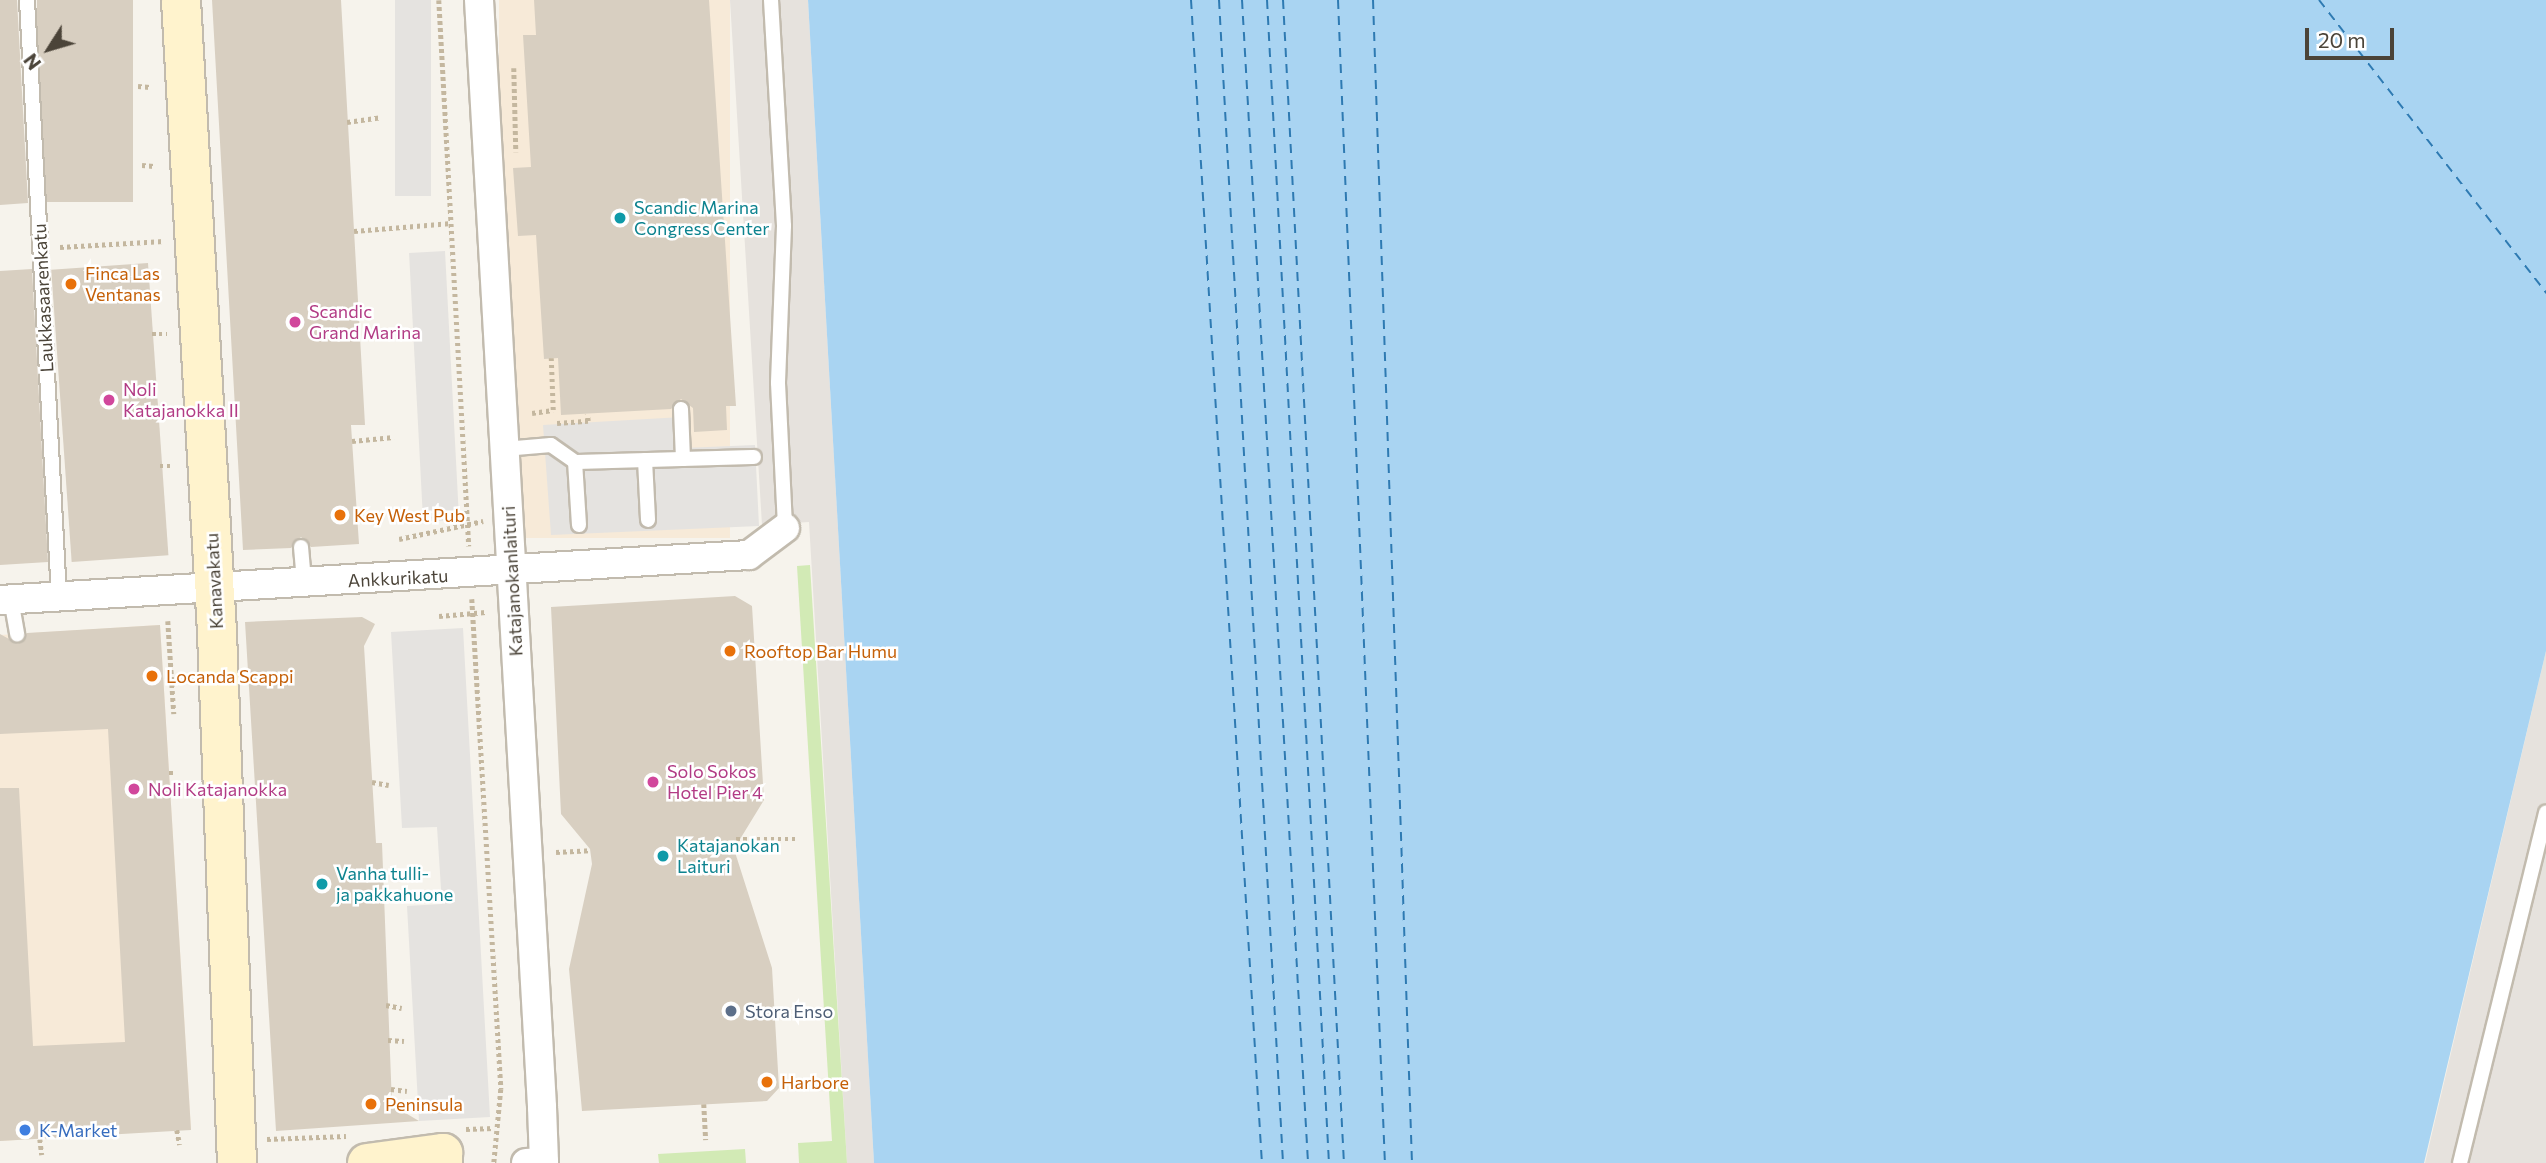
<!DOCTYPE html>
<style>
body{margin:0}
#map{position:relative;width:2546px;height:1163px;overflow:hidden;background:#f6f3ec;font-family:Commissioner,sans-serif}
div>[style]{position:absolute}
[style*='--x']{left:calc(var(--x)*1px);top:calc(var(--y)*1px);width:calc(var(--w)*1px);rotate:calc(var(--a)*1deg)}
.commercial>*{inset:0;background:#f7ead8;transform-origin:0 0}
.industrial>*{inset:0;background:#e6e2dd}
.green>*{inset:0;background:#d2eab5}
.parking>*{inset:0;background:#e5e3e0;transform-origin:0 0}
.water>*{inset:0;background:#a9d4f2}
.ferry>*{height:2px;margin-top:-1px;transform-origin:0;background:repeating-linear-gradient(90deg,#2e7ab2 0 9px,transparent 0 16px)}
.building>*{inset:0;background:#d8cfc1;transform-origin:0 0}
.path>*{height:4.5px;margin-top:-2.25px;transform-origin:0;background:repeating-linear-gradient(90deg,#c4b79f 0 3.5px,transparent 0 7px)}
.roads{filter:drop-shadow(2px 0 #c2bbae) drop-shadow(-2px 0 #c2bbae) drop-shadow(0 2px #c2bbae) drop-shadow(0 -2px #c2bbae)}
.lane>*{height:14px;margin:-7px;padding:0 7px;transform-origin:7px;border-radius:7px;background:#fff}
.street>*{height:28px;margin:-14px;padding:0 14px;transform-origin:14px;border-radius:14px;background:#fff}
.secondary>*{height:38px;margin:-19px;padding:0 19px;transform-origin:19px;border-radius:19px;background:#fff3cd}
.dots>*{width:19px;height:19px;translate:-50% -50%;box-sizing:border-box;border:4px solid #fff;border-radius:50%}
span{translate:-50% -50%;white-space:nowrap;text-align:center;line-height:1.15;-webkit-text-stroke:5px #fff;paint-order:stroke}
.culture-label{font-size:18px;color:#0d838f}
.left{translate:0 -50%;text-align:left}
.food-label{font-size:18px;color:#c56008}
.street-label{font-size:18px;color:#4b4439}
.hotel-label{font-size:18px;color:#b23c85}
.service-label{font-size:18px;color:#4e5e75}
.shop-label{font-size:18px;color:#366cbe}
.north{position:absolute;left:14px;top:14px;width:70px;height:70px;-webkit-text-stroke:5px #fff;paint-order:stroke;rotate:233deg;font-size:19px;font-weight:700;line-height:28px;text-align:center;color:#4b4439}
.north::after{content:'';display:block;margin:auto;width:24px;height:32px;background:#4b4439;clip-path:polygon(50% 0,100% 100%,50% 72%,0 100%)}
.scale{position:absolute;left:2305px;top:28px;width:89px;height:32px;box-sizing:border-box;border:4px solid #4b4439;border-top:0;padding-left:9px;font-size:21px;line-height:24px;white-space:nowrap;color:#4b4439;-webkit-text-stroke:5px #fff;paint-order:stroke}
</style>
<div id="map">
<div class="commercial">
<div style="left:499px;top:0;width:231px;height:538px"></div>
<div style="clip-path:polygon(160px 625px,191px 1129px,0 1141px,0 635px)"></div>
</div>
<div class="industrial">
<div style="clip-path:polygon(730px 0,808px 0,874px 1163px,847px 1163px,809px 522px,762px 525px)"></div>
<div style="clip-path:polygon(2546px 651px,2546px 1163px,2425px 1163px)"></div>
</div>
<div class="green">
<div style="clip-path:polygon(810px 565px,847px 1163px,799px 1163px,798px 1143px,832px 1141px,797px 566px)"></div>
<div style="clip-path:polygon(745px 1149px,746px 1163px,659px 1163px,658px 1154px)"></div>
</div>
<div class="parking">
<div style="left:395px;top:0;width:36px;height:196px"></div>
<div style="left:445px;top:251px;width:269px;height:36px;rotate:87deg"></div>
<div style="clip-path:polygon(682px 417px,684px 448px,755px 445px,759px 526px,551px 535px,543px 425px)"></div>
<div style="clip-path:polygon(463px 628px,490px 1117px,419px 1121px,407px 906px,442px 904px,437px 827px,402px 828px,391px 632px)"></div>
</div>
<div class="water">
<div style="clip-path:polygon(808px 0,2546px 0,2546px 651px,2424px 1163px,874px 1163px)"></div>
</div>
<div class="ferry">
<div style="--x:1191;--y:0;--w:1165;--a:86.51"></div>
<div style="--x:1219;--y:0;--w:1165;--a:86.85"></div>
<div style="--x:1242;--y:0;--w:1165;--a:86.75"></div>
<div style="--x:1267;--y:0;--w:1165;--a:86.95"></div>
<div style="--x:1283;--y:0;--w:1165;--a:87"></div>
<div style="--x:1338;--y:0;--w:1164;--a:87.69"></div>
<div style="--x:1373;--y:0;--w:1164;--a:88.08"></div>
<div style="--x:2319;--y:0;--w:371;--a:52.2"></div>
</div>
<div class="building">
<div style="clip-path:polygon(0 0,17px 0,28px 203px,0 205px)"></div>
<div style="left:37px;top:0;width:96px;height:202px"></div>
<div style="clip-path:polygon(212px 0,341px 0,365px 425px,351px 425px,359px 544px,311px 547px,301px 537px,291px 548px,243px 550px)"></div>
<div style="clip-path:polygon(534px 0,709px 0,736px 406px,726px 406px,727px 430px,694px 432px,693px 408px,681px 399px,671px 409px,561px 415px,558px 358px,544px 359px,536px 235px,518px 236px,513px 168px,531px 167px,523px 35px,536px 35px)"></div>
<div style="left:148px;top:263px;width:293px;height:97px;rotate:86deg"></div>
<div style="clip-path:polygon(32px 269px,48px 562px,0 565px,0 271px)"></div>
<div style="clip-path:polygon(735px 596px,752px 606px,764px 800px,734px 849px,772px 968px,779px 1088px,767px 1101px,582px 1111px,569px 969px,592px 864px,590px 849px,561px 814px,551px 607px)"></div>
<div style="clip-path:polygon(362px 617px,375px 624px,364px 646px,376px 843px,382px 843px,392px 1105px,419px 1121px,276px 1131px,245px 622px)"></div>
<div style="clip-path:polygon(160px 625px,191px 1130px,0 1141px,0 788px,19px 788px,33px 1046px,125px 1042px,108px 729px,0 734px,0 634px,18px 644px,27px 633px)"></div>
</div>
<div class="path">
<div style="--x:439;--y:0;--w:547;--a:86.86"></div>
<div style="--x:514;--y:68;--w:84;--a:88.6"></div>
<div style="--x:138;--y:86;--w:12;--a:5"></div>
<div style="--x:347;--y:122;--w:34;--a:-8"></div>
<div style="--x:142;--y:165;--w:12;--a:5"></div>
<div style="--x:354;--y:231;--w:98;--a:-4.7"></div>
<div style="--x:60;--y:247;--w:104;--a:-3.3"></div>
<div style="--x:152;--y:334;--w:15;--a:0"></div>
<div style="--x:532;--y:413;--w:21;--a:-8"></div>
<div style="--x:553;--y:410;--w:52;--a:-92.2"></div>
<div style="--x:557;--y:423;--w:31;--a:-4"></div>
<div style="--x:588;--y:421;--w:7;--a:-98"></div>
<div style="--x:352;--y:441;--w:42;--a:-5.4"></div>
<div style="--x:160;--y:466;--w:14;--a:0"></div>
<div style="--x:399;--y:539;--w:86;--a:-12.1"></div>
<div style="--x:472;--y:599;--w:491;--a:86.6"></div>
<div style="--x:501;--y:1089;--w:74;--a:95.4"></div>
<div style="--x:439;--y:616;--w:47;--a:-4.9"></div>
<div style="--x:168;--y:621;--w:93;--a:86.3"></div>
<div style="--x:169;--y:773;--w:6;--a:0"></div>
<div style="--x:372;--y:782;--w:17;--a:10"></div>
<div style="--x:736;--y:839;--w:59;--a:0"></div>
<div style="--x:556;--y:852;--w:34;--a:-3"></div>
<div style="--x:383;--y:872;--w:11;--a:-5"></div>
<div style="--x:386;--y:1005;--w:16;--a:11"></div>
<div style="--x:388;--y:1040;--w:16;--a:4"></div>
<div style="--x:391;--y:1089;--w:16;--a:7"></div>
<div style="--x:704;--y:1104;--w:36;--a:87"></div>
<div style="--x:466;--y:1129;--w:28;--a:-2"></div>
<div style="--x:177;--y:1130;--w:15;--a:79"></div>
<div style="--x:40;--y:1139;--w:16;--a:83"></div>
<div style="--x:267;--y:1139;--w:79;--a:-2.2"></div>
</div>
<div class="roads">
<div class="lane">
<div style="--x:27;--y:0;--w:597;--a:86.93"></div>
<div style="--x:771;--y:0;--w:226;--a:86.7"></div>
<div style="--x:784;--y:226;--w:157;--a:92.2"></div>
<div style="--x:778;--y:383;--w:145;--a:87.2"></div>
<div style="--x:681;--y:409;--w:50;--a:87.7"></div>
<div style="--x:504;--y:449;--w:47;--a:-4.9"></div>
<div style="--x:551;--y:445;--w:29;--a:35"></div>
<div style="--x:645;--y:460;--w:60;--a:87.1"></div>
<div style="--x:579;--y:525;--w:63;--a:-93.6"></div>
<div style="--x:575;--y:462;--w:179;--a:-1.6"></div>
<div style="--x:301;--y:547;--w:35;--a:85"></div>
<div style="--x:11;--y:599;--w:36;--a:80"></div>
<div style="--x:2460;--y:1163;--w:361;--a:-76.2"></div>
</div>
<div class="street">
<div style="--x:479;--y:0;--w:1109;--a:86.74"></div>
<div style="--x:542;--y:1107;--w:55;--a:87.9"></div>
<div style="--x:544;--y:1162;--w:18;--a:177"></div>
<div style="--x:0;--y:600;--w:750;--a:-3.44"></div>
<div style="--x:749;--y:555;--w:45;--a:-36.9"></div>
</div>
<div class="secondary">
<div style="--x:181;--y:0;--w:634;--a:86.74"></div>
<div style="--x:217;--y:633;--w:530;--a:87.84"></div>
<div style="--x:367;--y:1163;--w:77;--a:-7.5"></div>
<div style="--x:443;--y:1153;--w:10;--a:90"></div>
</div>
</div>
<div class="dots">
<div style="left:620px;top:218px;background:#0f9aa8"></div>
<div style="left:71px;top:284px;background:#e8710a"></div>
<div style="left:295px;top:322px;background:#d1479c"></div>
<div style="left:109px;top:400px;background:#d1479c"></div>
<div style="left:340px;top:515px;background:#e8710a"></div>
<div style="left:730px;top:651px;background:#e8710a"></div>
<div style="left:152px;top:676px;background:#e8710a"></div>
<div style="left:653px;top:782px;background:#d1479c"></div>
<div style="left:134px;top:789px;background:#d1479c"></div>
<div style="left:663px;top:856px;background:#0f9aa8"></div>
<div style="left:322px;top:884px;background:#0f9aa8"></div>
<div style="left:731px;top:1011px;background:#5c6f8a"></div>
<div style="left:767px;top:1082px;background:#e8710a"></div>
<div style="left:371px;top:1104px;background:#e8710a"></div>
<div style="left:25px;top:1130px;background:#3f7fe0"></div>
</div>
<div class="culture-label">
<span class="left" style="left:634px;top:218px">Scandic Marina<br>Congress Center</span>
<span class="left" style="left:677px;top:856px">Katajanokan<br>Laituri</span>
<span class="left" style="left:336px;top:884px">Vanha tulli-<br>ja pakkahuone</span>
</div>
<div class="food-label">
<span class="left" style="left:85px;top:284px">Finca Las<br>Ventanas</span>
<span class="left" style="left:354px;top:515px">Key West Pub</span>
<span class="left" style="left:744px;top:651px">Rooftop Bar Humu</span>
<span class="left" style="left:166px;top:676px">Locanda Scappi</span>
<span class="left" style="left:781px;top:1082px">Harbore</span>
<span class="left" style="left:385px;top:1104px">Peninsula</span>
</div>
<div class="street-label">
<span style="left:43px;top:298px;rotate:-93deg">Laukkasaarenkatu</span>
<span style="left:398px;top:578px;rotate:-3deg">Ankkurikatu</span>
<span style="left:214px;top:581px;rotate:-93deg">Kanavakatu</span>
<span style="left:512px;top:581px;rotate:-93deg">Katajanokanlaituri</span>
</div>
<div class="hotel-label">
<span class="left" style="left:309px;top:322px">Scandic<br>Grand Marina</span>
<span class="left" style="left:123px;top:400px">Noli<br>Katajanokka II</span>
<span class="left" style="left:667px;top:782px">Solo Sokos<br>Hotel Pier 4</span>
<span class="left" style="left:148px;top:789px">Noli Katajanokka</span>
</div>
<div class="service-label">
<span class="left" style="left:745px;top:1011px">Stora Enso</span>
</div>
<div class="shop-label">
<span class="left" style="left:39px;top:1130px">K-Market</span>
</div>
<div class="north">N</div>
<div class="scale">20 m</div>
</div>
